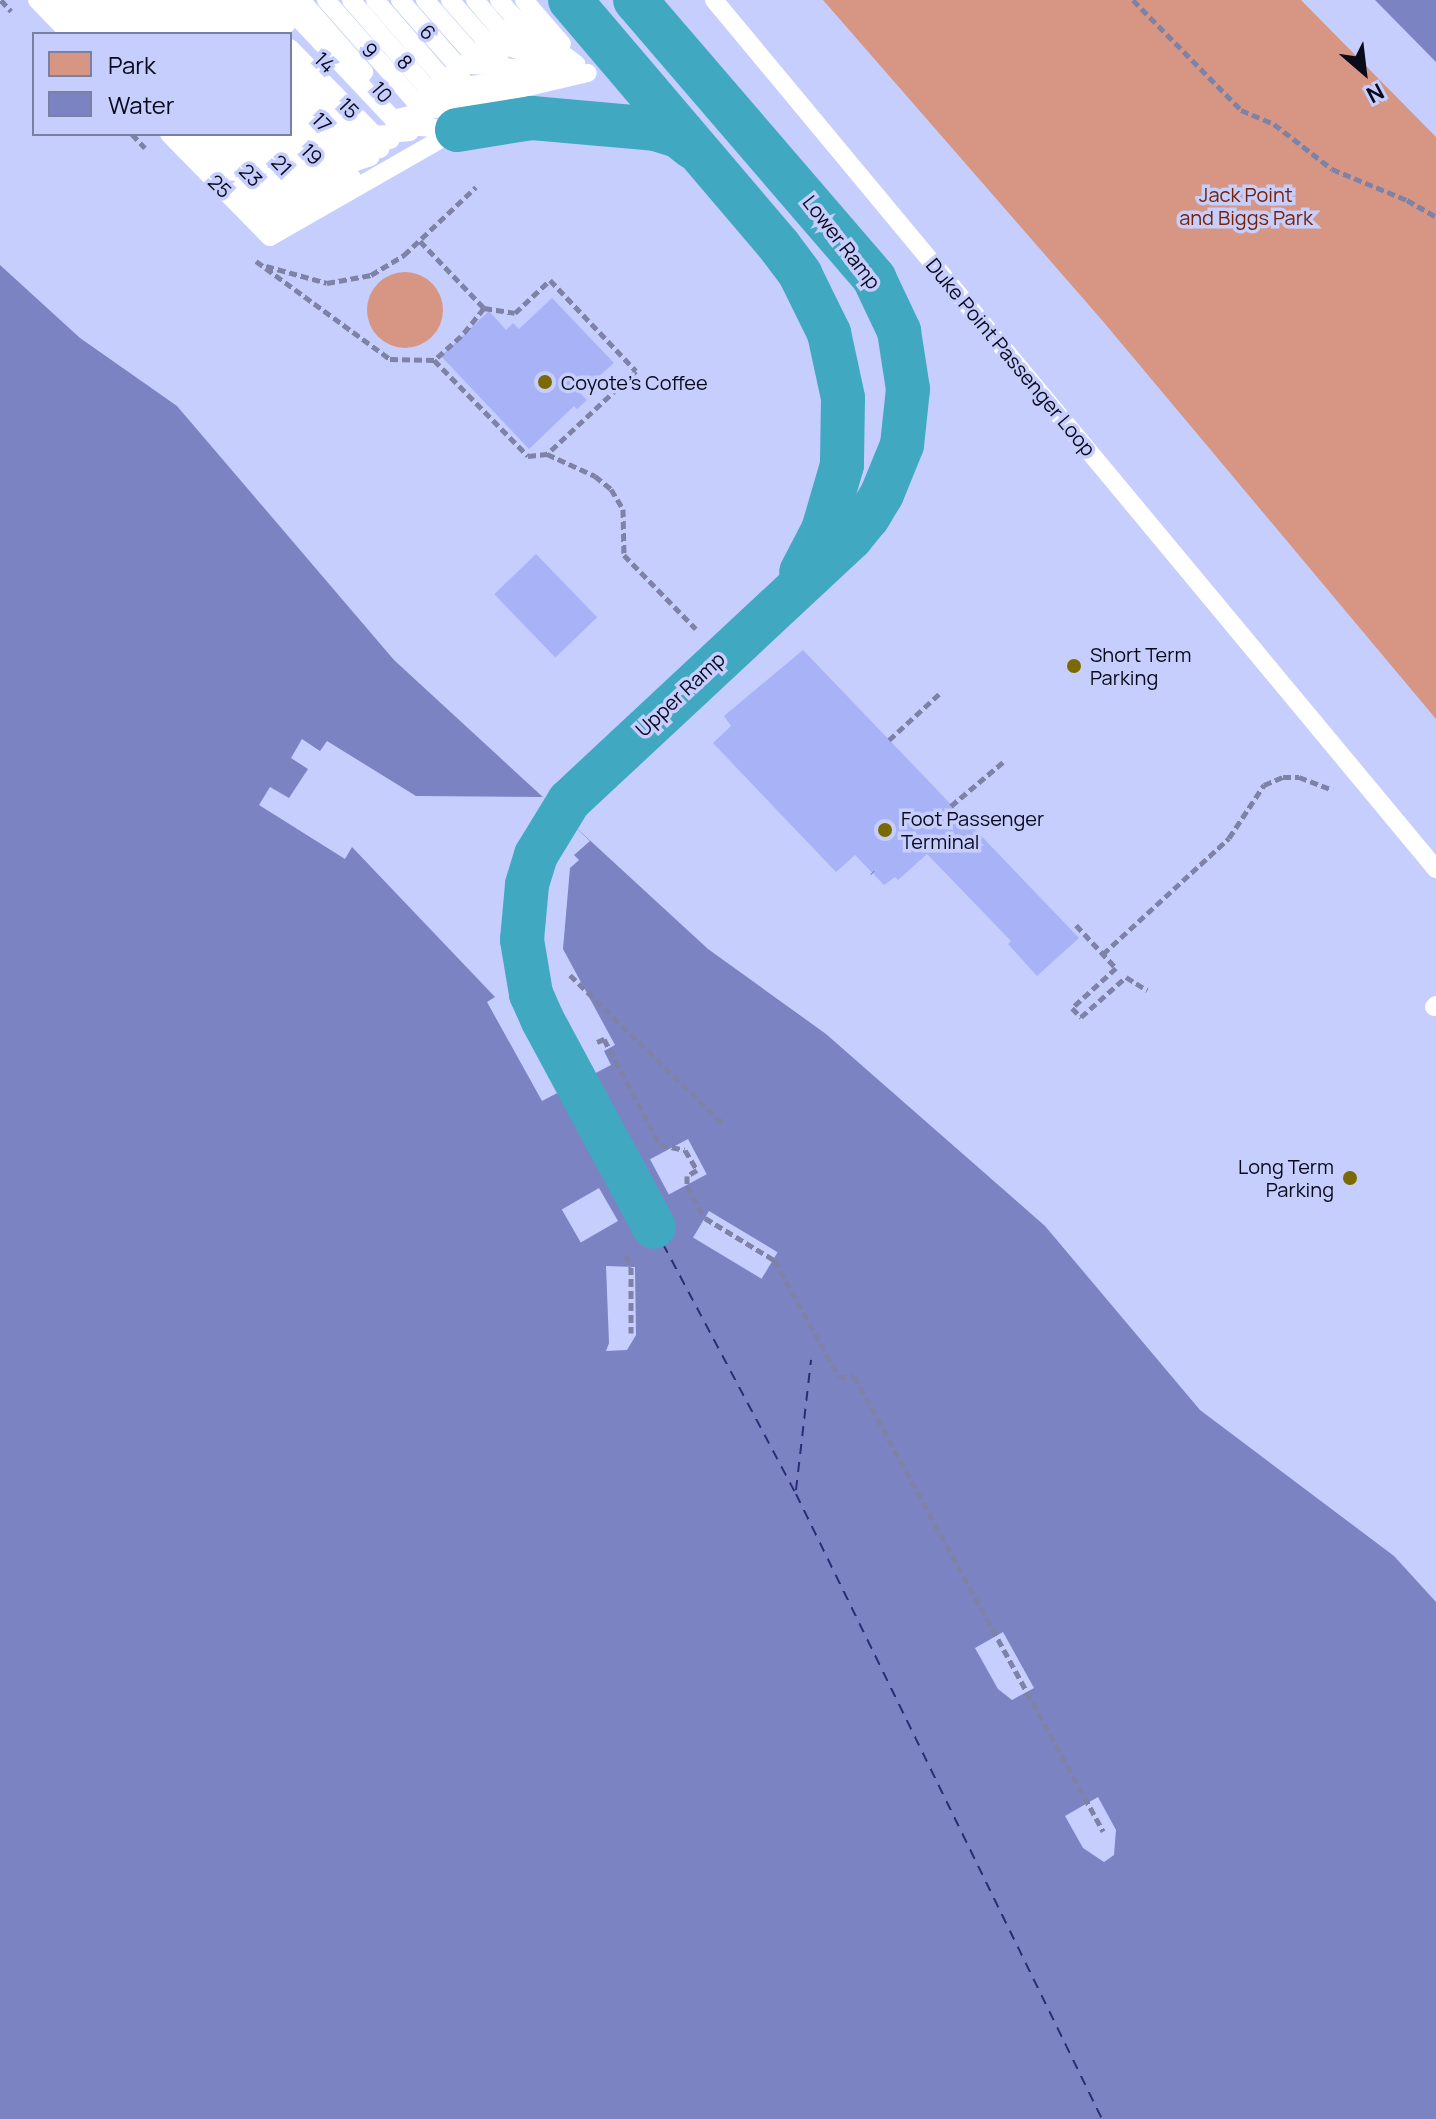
<!DOCTYPE html>
<style>
body{margin:0}
#map{position:relative;width:1436px;height:2119px;overflow:hidden;background:#c6cefe;font-family:Manrope,sans-serif}
div>[style]{position:absolute}
[style*='--x']{left:calc(var(--x)*1px);top:calc(var(--y)*1px);width:calc(var(--w)*1px);rotate:calc(var(--a)*1deg)}
.green>*{inset:0;background:#d69683}
.round{border-radius:50%}
.water>*{inset:0;background:#7b83c3}
.pier>*{inset:0;background:#c6cefe;transform-origin:0 0}
.ferry>*{height:2px;margin-top:-1px;transform-origin:0;background:repeating-linear-gradient(90deg,#2c2b78 0 10px,transparent 0 18px)}
.building>*{inset:0;background:#a8b2f6;transform-origin:0 0}
.path>*{height:5px;margin-top:-2.5px;transform-origin:0;background:repeating-linear-gradient(90deg,#7d82a6 0 8px,transparent 0 12px)}
.lane>*{height:18px;margin:-9px;padding:0 9px;transform-origin:9px;border-radius:9px;background:#fff}
.highway>*{height:44px;margin:-22px;padding:0 22px;transform-origin:22px;border-radius:22px;background:#41a8c2}
.dots>*{width:22px;height:22px;translate:-50% -50%;box-sizing:border-box;border:4px solid #c6cefe;border-radius:50%}
span{translate:-50% -50%;white-space:nowrap;text-align:center;line-height:1.15;-webkit-text-stroke:7px #c6cefe;paint-order:stroke}
.street-label{font-size:20px;color:#090a1a}
.park-label{font-size:20px;color:#792100}
.poi-label{font-size:20px;color:#090a1a}
.left{translate:0 -50%;text-align:left}
.right{translate:-100% -50%;text-align:right}
.legend{position:absolute;left:32px;top:32px;width:260px;height:104px;box-sizing:border-box;background:#c6cefe;border:2px solid #7a80a3;margin:0;padding:10px 14px;list-style:none;font-size:24px;color:#090a1a}
.legend li{display:flex;align-items:center;gap:16px;height:40px}
.legend b{width:40px;border:2px solid #7a80a3}
.north{position:absolute;left:1324px;top:32px;width:80px;height:80px;-webkit-text-stroke:6px #c6cefe;paint-order:stroke;rotate:152deg;font-size:22px;font-weight:700;line-height:32px;text-align:center;color:#090a1a}
.north::after{content:'';display:block;margin:auto;width:28px;height:36px;background:#090a1a;clip-path:polygon(50% 0,100% 100%,50% 72%,0 100%)}
</style>
<div id="map">
<div class="green">
<div style="clip-path:polygon(823px 0,1301px 0,1436px 137px,1436px 719px,1101px 319px)"></div>
<div class="round" style="left:367px;top:272px;width:76px;height:76px"></div>
</div>
<div class="water">
<div style="clip-path:polygon(1375px 0,1436px 0,1436px 62px)"></div>
<div style="clip-path:polygon(0 265px,80px 338px,177px 406px,394px 660px,708px 949px,826px 1034px,1045px 1226px,1200px 1410px,1394px 1556px,1436px 1602px,1436px 2119px,0 2119px)"></div>
</div>
<div class="pier">
<div style="clip-path:polygon(302px 739px,320px 751px,327px 741px,416px 796px,543px 797px,590px 841px,574px 855px,579px 860px,570px 868px,563px 949px,615px 1045px,604px 1051px,611px 1065px,542px 1101px,487px 1002px,495px 997px,352px 847px,345px 859px,259px 805px,270px 787px,289px 798px,308px 769px,291px 758px)"></div>
<div style="left:688px;top:1139px;width:40px;height:43px;rotate:62deg"></div>
<div style="left:599px;top:1188px;width:38px;height:43px;rotate:60deg"></div>
<div style="left:709px;top:1211px;width:80px;height:31px;rotate:31deg"></div>
<div style="clip-path:polygon(606px 1266px,635px 1267px,636px 1335px,627px 1350px,606px 1351px,609px 1343px)"></div>
<div style="clip-path:polygon(1003px 1632px,1034px 1688px,1012px 1700px,998px 1689px,975px 1648px)"></div>
<div style="clip-path:polygon(1098px 1797px,1116px 1830px,1114px 1855px,1104px 1862px,1083px 1848px,1065px 1816px)"></div>
</div>
<div class="ferry">
<div style="--x:663;--y:1244;--w:283;--a:62"></div>
<div style="--x:796;--y:1494;--w:696;--a:63.91"></div>
<div style="--x:796;--y:1490;--w:131;--a:-83.4"></div>
</div>
<div class="building">
<div style="clip-path:polygon(552px 298px,614px 363px,580px 393px,587px 400px,577px 409px,574px 406px,529px 449px,441px 356px,489px 311px,506px 330px,513px 323px,519px 329px)"></div>
<div style="left:536px;top:554px;width:88px;height:58px;rotate:46deg"></div>
<div style="clip-path:polygon(803px 650px,1079px 938px,1037px 976px,1008px 944px,1011px 941px,927px 854px,898px 880px,895px 877px,884px 885px,855px 855px,836px 872px,713px 743px,731px 726px,724px 716px)"></div>
</div>
<div class="path">
<div style="--x:1;--y:0;--w:15;--a:48"></div>
<div style="--x:1133;--y:0;--w:154;--a:45.5"></div>
<div style="--x:1241;--y:110;--w:36;--a:23"></div>
<div style="--x:1274;--y:124;--w:73;--a:37.8"></div>
<div style="--x:1332;--y:169;--w:81;--a:22.5"></div>
<div style="--x:1407;--y:200;--w:34;--a:30"></div>
<div style="--x:132;--y:134;--w:19;--a:47"></div>
<div style="--x:420;--y:241;--w:93;--a:46.3"></div>
<div style="--x:484;--y:308;--w:36;--a:129"></div>
<div style="--x:461;--y:336;--w:36;--a:138"></div>
<div style="--x:256;--y:261;--w:166;--a:36.2"></div>
<div style="--x:390;--y:359;--w:44;--a:1.3"></div>
<div style="--x:434;--y:360;--w:134;--a:45.6"></div>
<div style="--x:528;--y:456;--w:19;--a:-6"></div>
<div style="--x:547;--y:454;--w:53;--a:24.6"></div>
<div style="--x:595;--y:476;--w:21;--a:39"></div>
<div style="--x:611;--y:489;--w:23;--a:59"></div>
<div style="--x:623;--y:509;--w:46;--a:88.8"></div>
<div style="--x:624;--y:555;--w:103;--a:45.8"></div>
<div style="--x:266;--y:266;--w:63;--a:15.6"></div>
<div style="--x:327;--y:283;--w:45;--a:-10.3"></div>
<div style="--x:371;--y:275;--w:39;--a:-31"></div>
<div style="--x:404;--y:255;--w:99;--a:-43.4"></div>
<div style="--x:484;--y:308;--w:31;--a:9"></div>
<div style="--x:515;--y:313;--w:48;--a:-43.3"></div>
<div style="--x:550;--y:280;--w:125;--a:46.6"></div>
<div style="--x:636;--y:371;--w:122;--a:137"></div>
<div style="--x:889;--y:740;--w:68;--a:-42.6"></div>
<div style="--x:951;--y:806;--w:68;--a:-40.2"></div>
<div style="--x:872;--y:872;--w:1;--a:45"></div>
<div style="--x:1076;--y:925;--w:59;--a:47.1"></div>
<div style="--x:1116;--y:968;--w:59;--a:137.7"></div>
<div style="--x:1072;--y:1008;--w:13;--a:45"></div>
<div style="--x:1081;--y:1017;--w:60;--a:-41.6"></div>
<div style="--x:1126;--y:977;--w:25;--a:32"></div>
<div style="--x:1103;--y:954;--w:171;--a:-42.6"></div>
<div style="--x:1229;--y:838;--w:64;--a:-56.6"></div>
<div style="--x:1264;--y:785;--w:21;--a:-23"></div>
<div style="--x:1283;--y:777;--w:16;--a:0"></div>
<div style="--x:1299;--y:777;--w:36;--a:21"></div>
<div style="--x:570;--y:975;--w:215;--a:44.2"></div>
<div style="--x:597;--y:1042;--w:8;--a:-23"></div>
<div style="--x:604;--y:1039;--w:120;--a:62.2"></div>
<div style="--x:660;--y:1145;--w:25;--a:11"></div>
<div style="--x:685;--y:1150;--w:23;--a:59"></div>
<div style="--x:697;--y:1170;--w:12;--a:149"></div>
<div style="--x:687;--y:1176;--w:10;--a:90"></div>
<div style="--x:687;--y:1186;--w:37;--a:61"></div>
<div style="--x:705;--y:1218;--w:81;--a:31.3"></div>
<div style="--x:774;--y:1260;--w:134;--a:60.9"></div>
<div style="--x:839;--y:1377;--w:15;--a:-4"></div>
<div style="--x:854;--y:1376;--w:519;--a:61.31"></div>
<div style="--x:626;--y:1255;--w:13;--a:67"></div>
<div style="--x:631;--y:1267;--w:66;--a:90"></div>
</div>
<div class="lane">
<div style="--x:37;--y:0;--w:47;--a:45.9"></div>
<div style="--x:58;--y:0;--w:47;--a:45.9"></div>
<div style="--x:79;--y:0;--w:47;--a:45.9"></div>
<div style="--x:99;--y:0;--w:48;--a:45"></div>
<div style="--x:120;--y:0;--w:47;--a:45.9"></div>
<div style="--x:140;--y:0;--w:48;--a:45"></div>
<div style="--x:161;--y:0;--w:47;--a:45.9"></div>
<div style="--x:181;--y:0;--w:48;--a:45"></div>
<div style="--x:202;--y:0;--w:47;--a:45.9"></div>
<div style="--x:223;--y:0;--w:47;--a:45.9"></div>
<div style="--x:243;--y:0;--w:48;--a:45"></div>
<div style="--x:264;--y:0;--w:33;--a:46"></div>
<div style="--x:281;--y:0;--w:163;--a:46.7"></div>
<div style="--x:393;--y:119;--w:200;--a:-13.3"></div>
<div style="--x:301;--y:0;--w:96;--a:48.8"></div>
<div style="--x:326;--y:0;--w:133;--a:48.7"></div>
<div style="--x:414;--y:100;--w:46;--a:-8.8"></div>
<div style="--x:351;--y:0;--w:118;--a:49.1"></div>
<div style="--x:428;--y:89;--w:102;--a:-5.6"></div>
<div style="--x:375;--y:0;--w:101;--a:49"></div>
<div style="--x:441;--y:76;--w:20;--a:0"></div>
<div style="--x:400;--y:0;--w:85;--a:48.8"></div>
<div style="--x:456;--y:64;--w:117;--a:3.9"></div>
<div style="--x:425;--y:0;--w:68;--a:48.6"></div>
<div style="--x:470;--y:51;--w:30;--a:12"></div>
<div style="--x:450;--y:0;--w:52;--a:48.9"></div>
<div style="--x:484;--y:39;--w:83;--a:18.2"></div>
<div style="--x:475;--y:0;--w:35;--a:50"></div>
<div style="--x:498;--y:27;--w:46;--a:27.1"></div>
<div style="--x:499;--y:0;--w:20;--a:49"></div>
<div style="--x:512;--y:15;--w:81;--a:37.4"></div>
<div style="--x:524;--y:0;--w:58;--a:49.2"></div>
<div style="--x:714;--y:0;--w:1130;--a:50.28"></div>
<div style="--x:290;--y:48;--w:122;--a:45.7"></div>
<div style="--x:375;--y:135;--w:35;--a:-5"></div>
<div style="--x:290;--y:68;--w:107;--a:45.8"></div>
<div style="--x:365;--y:145;--w:26;--a:-11"></div>
<div style="--x:290;--y:90;--w:91;--a:45.4"></div>
<div style="--x:354;--y:155;--w:27;--a:-13"></div>
<div style="--x:290;--y:111;--w:77;--a:45.5"></div>
<div style="--x:344;--y:166;--w:28;--a:-19"></div>
<div style="--x:396;--y:125;--w:61;--a:4.7"></div>
<div style="--x:290;--y:132;--w:62;--a:45.7"></div>
<div style="--x:333;--y:176;--w:17;--a:-21"></div>
<div style="--x:169;--y:134;--w:144;--a:45.6"></div>
<div style="--x:270;--y:237;--w:215;--a:-29.8"></div>
<div style="--x:190;--y:134;--w:130;--a:45.6"></div>
<div style="--x:281;--y:227;--w:14;--a:-30"></div>
<div style="--x:210;--y:134;--w:116;--a:45.7"></div>
<div style="--x:291;--y:217;--w:13;--a:-29"></div>
<div style="--x:231;--y:134;--w:102;--a:45.8"></div>
<div style="--x:302;--y:207;--w:14;--a:-30"></div>
<div style="--x:251;--y:134;--w:87;--a:45.5"></div>
<div style="--x:312;--y:196;--w:44;--a:-24.2"></div>
<div style="--x:271;--y:134;--w:74;--a:45"></div>
<div style="--x:323;--y:186;--w:14;--a:-21"></div>
<div style="--x:1434;--y:1007;--w:3;--a:-45"></div>
</div>
<div class="highway">
<div style="--x:570;--y:0;--w:324;--a:49.6"></div>
<div style="--x:780;--y:247;--w:34;--a:53"></div>
<div style="--x:800;--y:274;--w:66;--a:63.8"></div>
<div style="--x:829;--y:333;--w:66;--a:77.8"></div>
<div style="--x:843;--y:398;--w:67;--a:90.9"></div>
<div style="--x:842;--y:465;--w:68;--a:106.3"></div>
<div style="--x:823;--y:530;--w:47;--a:117.6"></div>
<div style="--x:635;--y:0;--w:367;--a:49.3"></div>
<div style="--x:874;--y:278;--w:59;--a:64.7"></div>
<div style="--x:899;--y:331;--w:59;--a:81.2"></div>
<div style="--x:908;--y:389;--w:56;--a:96.1"></div>
<div style="--x:902;--y:445;--w:53;--a:112.2"></div>
<div style="--x:882;--y:494;--w:27;--a:121"></div>
<div style="--x:868;--y:517;--w:27;--a:129"></div>
<div style="--x:851;--y:538;--w:386;--a:137"></div>
<div style="--x:569;--y:801;--w:63;--a:121.4"></div>
<div style="--x:536;--y:855;--w:31;--a:107"></div>
<div style="--x:527;--y:885;--w:55;--a:95.2"></div>
<div style="--x:522;--y:940;--w:55;--a:80.5"></div>
<div style="--x:531;--y:994;--w:27;--a:66"></div>
<div style="--x:542;--y:1019;--w:236;--a:61.7"></div>
<div style="--x:457;--y:130;--w:76;--a:-9.1"></div>
<div style="--x:532;--y:118;--w:123;--a:5.1"></div>
<div style="--x:655;--y:129;--w:24;--a:17"></div>
<div style="--x:678;--y:136;--w:18;--a:38"></div>
</div>
<div class="dots">
<div style="left:545px;top:382px;background:#7b6a01"></div>
<div style="left:1074px;top:666px;background:#7b6a01"></div>
<div style="left:885px;top:830px;background:#7b6a01"></div>
<div style="left:1350px;top:1178px;background:#7b6a01"></div>
</div>
<div class="street-label">
<span style="left:428px;top:32px;rotate:49deg">6</span>
<span style="left:370px;top:50px;rotate:49deg">9</span>
<span style="left:325px;top:62px;rotate:45deg">14</span>
<span style="left:405px;top:62px;rotate:49deg">8</span>
<span style="left:382px;top:92px;rotate:49deg">10</span>
<span style="left:349px;top:108px;rotate:46deg">15</span>
<span style="left:322px;top:122px;rotate:46deg">17</span>
<span style="left:312px;top:154px;rotate:46deg">19</span>
<span style="left:282px;top:165px;rotate:46deg">21</span>
<span style="left:251px;top:175px;rotate:46deg">23</span>
<span style="left:220px;top:186px;rotate:45deg">25</span>
<span style="left:842px;top:242px;rotate:52deg">Lower Ramp</span>
<span style="left:1011px;top:357px;rotate:50deg">Duke Point Passenger Loop</span>
<span style="left:680px;top:694px;rotate:-43deg">Upper Ramp</span>
</div>
<div class="park-label">
<span style="left:1246px;top:206px">Jack Point<br>and Biggs Park</span>
</div>
<div class="poi-label">
<span class="left" style="left:561px;top:382px">Coyote's Coffee</span>
<span class="left" style="left:1090px;top:666px">Short Term<br>Parking</span>
<span class="left" style="left:901px;top:830px">Foot Passenger<br>Terminal</span>
<span class="right" style="left:1334px;top:1178px">Long Term<br>Parking</span>
</div>
<ul class="legend">
<li><b style="height:22px;background:#d69683"></b>Park</li>
<li><b style="height:22px;background:#7b83c3"></b>Water</li>
</ul>
<div class="north">N</div>
</div>
